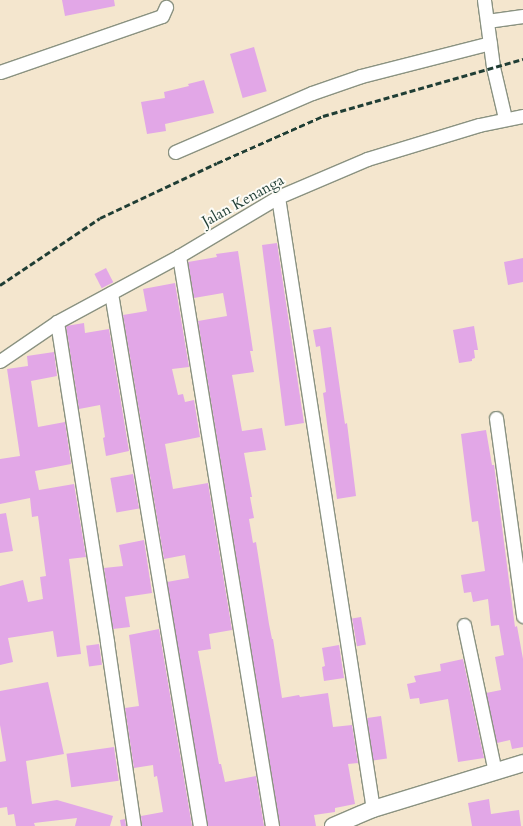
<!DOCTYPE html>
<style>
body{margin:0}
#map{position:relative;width:523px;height:826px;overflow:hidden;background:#f4e6ce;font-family:Cardo,serif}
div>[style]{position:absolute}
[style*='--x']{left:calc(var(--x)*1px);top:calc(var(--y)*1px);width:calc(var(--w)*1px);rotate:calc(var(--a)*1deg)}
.building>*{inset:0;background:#e2a7e7;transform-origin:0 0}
.roads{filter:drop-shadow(1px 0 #8a9281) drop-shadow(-1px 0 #8a9281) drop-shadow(0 1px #8a9281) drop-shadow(0 -1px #8a9281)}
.minor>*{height:13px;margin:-6.5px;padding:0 6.5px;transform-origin:6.5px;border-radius:6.5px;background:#fff}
.tertiary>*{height:16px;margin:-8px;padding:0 8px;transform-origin:8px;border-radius:8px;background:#fff}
.rail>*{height:3px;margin-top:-1.5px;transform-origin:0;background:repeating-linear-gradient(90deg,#1f3d34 0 6px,transparent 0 9px)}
span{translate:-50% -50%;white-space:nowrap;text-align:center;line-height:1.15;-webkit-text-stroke:4px #fdfcf7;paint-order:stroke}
.street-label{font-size:15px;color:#1f3d34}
</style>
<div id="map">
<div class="building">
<div style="clip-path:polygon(62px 0,114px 0,115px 6px,65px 16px)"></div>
<div style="left:254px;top:47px;width:46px;height:25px;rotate:74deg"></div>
<div style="clip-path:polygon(204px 80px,214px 113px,165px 124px,166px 131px,147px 134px,141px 102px,165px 98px,164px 92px,189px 86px,188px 84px)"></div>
<div style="clip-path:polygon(277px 243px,304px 423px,285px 426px,262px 245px)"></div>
<div style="clip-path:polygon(238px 251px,253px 351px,250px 351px,254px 372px,232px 375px,242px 431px,262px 428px,266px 450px,244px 453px,252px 497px,250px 497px,254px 518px,249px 519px,253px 543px,256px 542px,269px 624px,272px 639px,273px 639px,282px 698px,299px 695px,300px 697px,328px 693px,333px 727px,352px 725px,358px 763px,348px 764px,355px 804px,335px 808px,335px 812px,314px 815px,316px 826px,280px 826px,198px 321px,227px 316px,223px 293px,194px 298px,188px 262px,217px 257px,216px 254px)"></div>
<div style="clip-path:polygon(523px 258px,523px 282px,508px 285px,504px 262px)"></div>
<div style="left:106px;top:268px;width:16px;height:13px;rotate:63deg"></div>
<div style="clip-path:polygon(175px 283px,189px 367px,172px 369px,178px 395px,183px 394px,185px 402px,194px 400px,200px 437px,165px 444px,173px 489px,208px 483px,232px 630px,209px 634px,211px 649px,198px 651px,219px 764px,221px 764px,225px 782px,256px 776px,264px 826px,208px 826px,167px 582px,189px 578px,185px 555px,164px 559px,123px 315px,147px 311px,143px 289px)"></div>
<div style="clip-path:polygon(84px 323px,85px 333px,109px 329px,129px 451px,106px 456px,103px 438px,105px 437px,100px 405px,79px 409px,66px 326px)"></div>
<div style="clip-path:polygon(474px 326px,478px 350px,474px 350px,475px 358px,472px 359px,472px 361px,459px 363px,453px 330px)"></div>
<div style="clip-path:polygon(331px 327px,345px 424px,347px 423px,356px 496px,337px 499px,323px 393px,326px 392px,320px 346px,316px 347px,313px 330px)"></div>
<div style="clip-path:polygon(54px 352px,57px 376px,31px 381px,38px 427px,65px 422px,71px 464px,35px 471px,39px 490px,74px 484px,86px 557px,69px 559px,81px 654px,57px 657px,53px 631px,8px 638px,13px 662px,0 665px,0 586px,23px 580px,28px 602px,43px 599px,40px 577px,46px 576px,38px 516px,32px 517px,30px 498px,0 504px,0 459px,20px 456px,7px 369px,28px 366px,27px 356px)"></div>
<div style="clip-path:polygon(486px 430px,492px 465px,494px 465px,515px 627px,517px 626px,523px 659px,523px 747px,512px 749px,510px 740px,497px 743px,486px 693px,501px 690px,495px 657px,504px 655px,499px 625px,491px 626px,488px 599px,473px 602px,471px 592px,464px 593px,461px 575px,485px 571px,478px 521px,472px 522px,461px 434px)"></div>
<div style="left:133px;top:474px;width:35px;height:23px;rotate:80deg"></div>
<div style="clip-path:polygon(6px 513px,13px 551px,0 553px,0 514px)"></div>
<div style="clip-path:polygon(144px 540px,152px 593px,125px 597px,130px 627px,113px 629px,104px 568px,123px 566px,119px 545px)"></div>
<div style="left:361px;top:617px;width:28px;height:9px;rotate:80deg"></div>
<div style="clip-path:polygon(159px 629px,192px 826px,142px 826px,141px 816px,163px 812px,157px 776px,154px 777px,153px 765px,134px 768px,125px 708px,139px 706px,129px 635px)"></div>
<div style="left:99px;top:644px;width:21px;height:13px;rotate:82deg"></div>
<div style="clip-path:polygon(339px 645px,344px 678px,324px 681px,322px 667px,325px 666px,322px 648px)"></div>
<div style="clip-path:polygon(463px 659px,484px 758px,458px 762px,448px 699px,420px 704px,419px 698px,410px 699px,407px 684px,416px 682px,414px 676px,441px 671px,440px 664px)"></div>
<div style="clip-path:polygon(48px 682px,64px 754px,26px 761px,32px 804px,57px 800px,113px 816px,110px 826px,75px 826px,77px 818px,34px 823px,35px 826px,16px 826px,14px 814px,8px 815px,7px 807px,0 808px,0 762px,6px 761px,0 725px,0 691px)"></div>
<div style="left:381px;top:716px;width:43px;height:14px;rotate:82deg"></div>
<div style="left:114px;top:747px;width:34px;height:48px;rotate:82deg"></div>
<div style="clip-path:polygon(489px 799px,491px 814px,519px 810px,521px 826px,472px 826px,468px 803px)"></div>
<div style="clip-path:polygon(125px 819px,126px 826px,121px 826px,120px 820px)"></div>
</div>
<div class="roads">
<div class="minor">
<div style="--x:484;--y:0;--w:68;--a:82.3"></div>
<div style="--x:493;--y:67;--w:52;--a:76.8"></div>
<div style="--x:487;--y:21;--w:36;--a:-8"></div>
<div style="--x:0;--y:72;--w:171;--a:-19.1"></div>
<div style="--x:162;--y:16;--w:10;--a:-66"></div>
<div style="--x:175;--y:152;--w:149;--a:-23.3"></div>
<div style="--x:312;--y:93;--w:52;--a:-19.1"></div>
<div style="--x:361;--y:76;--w:133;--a:-14.3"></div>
<div style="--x:278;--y:197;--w:619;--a:81.18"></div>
<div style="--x:179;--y:256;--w:578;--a:80.73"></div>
<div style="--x:111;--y:293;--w:540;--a:80.52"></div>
<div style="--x:57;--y:322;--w:324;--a:81.1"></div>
<div style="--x:107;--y:642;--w:186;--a:81.7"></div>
<div style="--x:0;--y:361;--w:69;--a:-34.4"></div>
<div style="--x:57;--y:322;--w:139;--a:-28.4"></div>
<div style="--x:179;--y:256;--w:115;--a:-30.8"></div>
<div style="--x:278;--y:197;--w:97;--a:-23.1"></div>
<div style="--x:367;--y:159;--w:117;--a:-16.9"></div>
<div style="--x:479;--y:125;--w:45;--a:-11.6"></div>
<div style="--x:496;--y:418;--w:200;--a:82.2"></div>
<div style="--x:464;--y:625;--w:150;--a:78.1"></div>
</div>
<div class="tertiary">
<div style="--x:333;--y:826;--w:43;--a:-23"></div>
<div style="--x:373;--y:809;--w:157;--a:-17"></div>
</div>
</div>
<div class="rail">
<div style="--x:0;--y:285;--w:120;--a:-33.8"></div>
<div style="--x:100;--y:218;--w:129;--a:-25.2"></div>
<div style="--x:217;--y:163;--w:116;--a:-23.9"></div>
<div style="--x:323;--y:116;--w:208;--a:-15.9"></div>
</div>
<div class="street-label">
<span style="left:243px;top:201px;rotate:-29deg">Jalan Kenanga</span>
</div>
</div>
